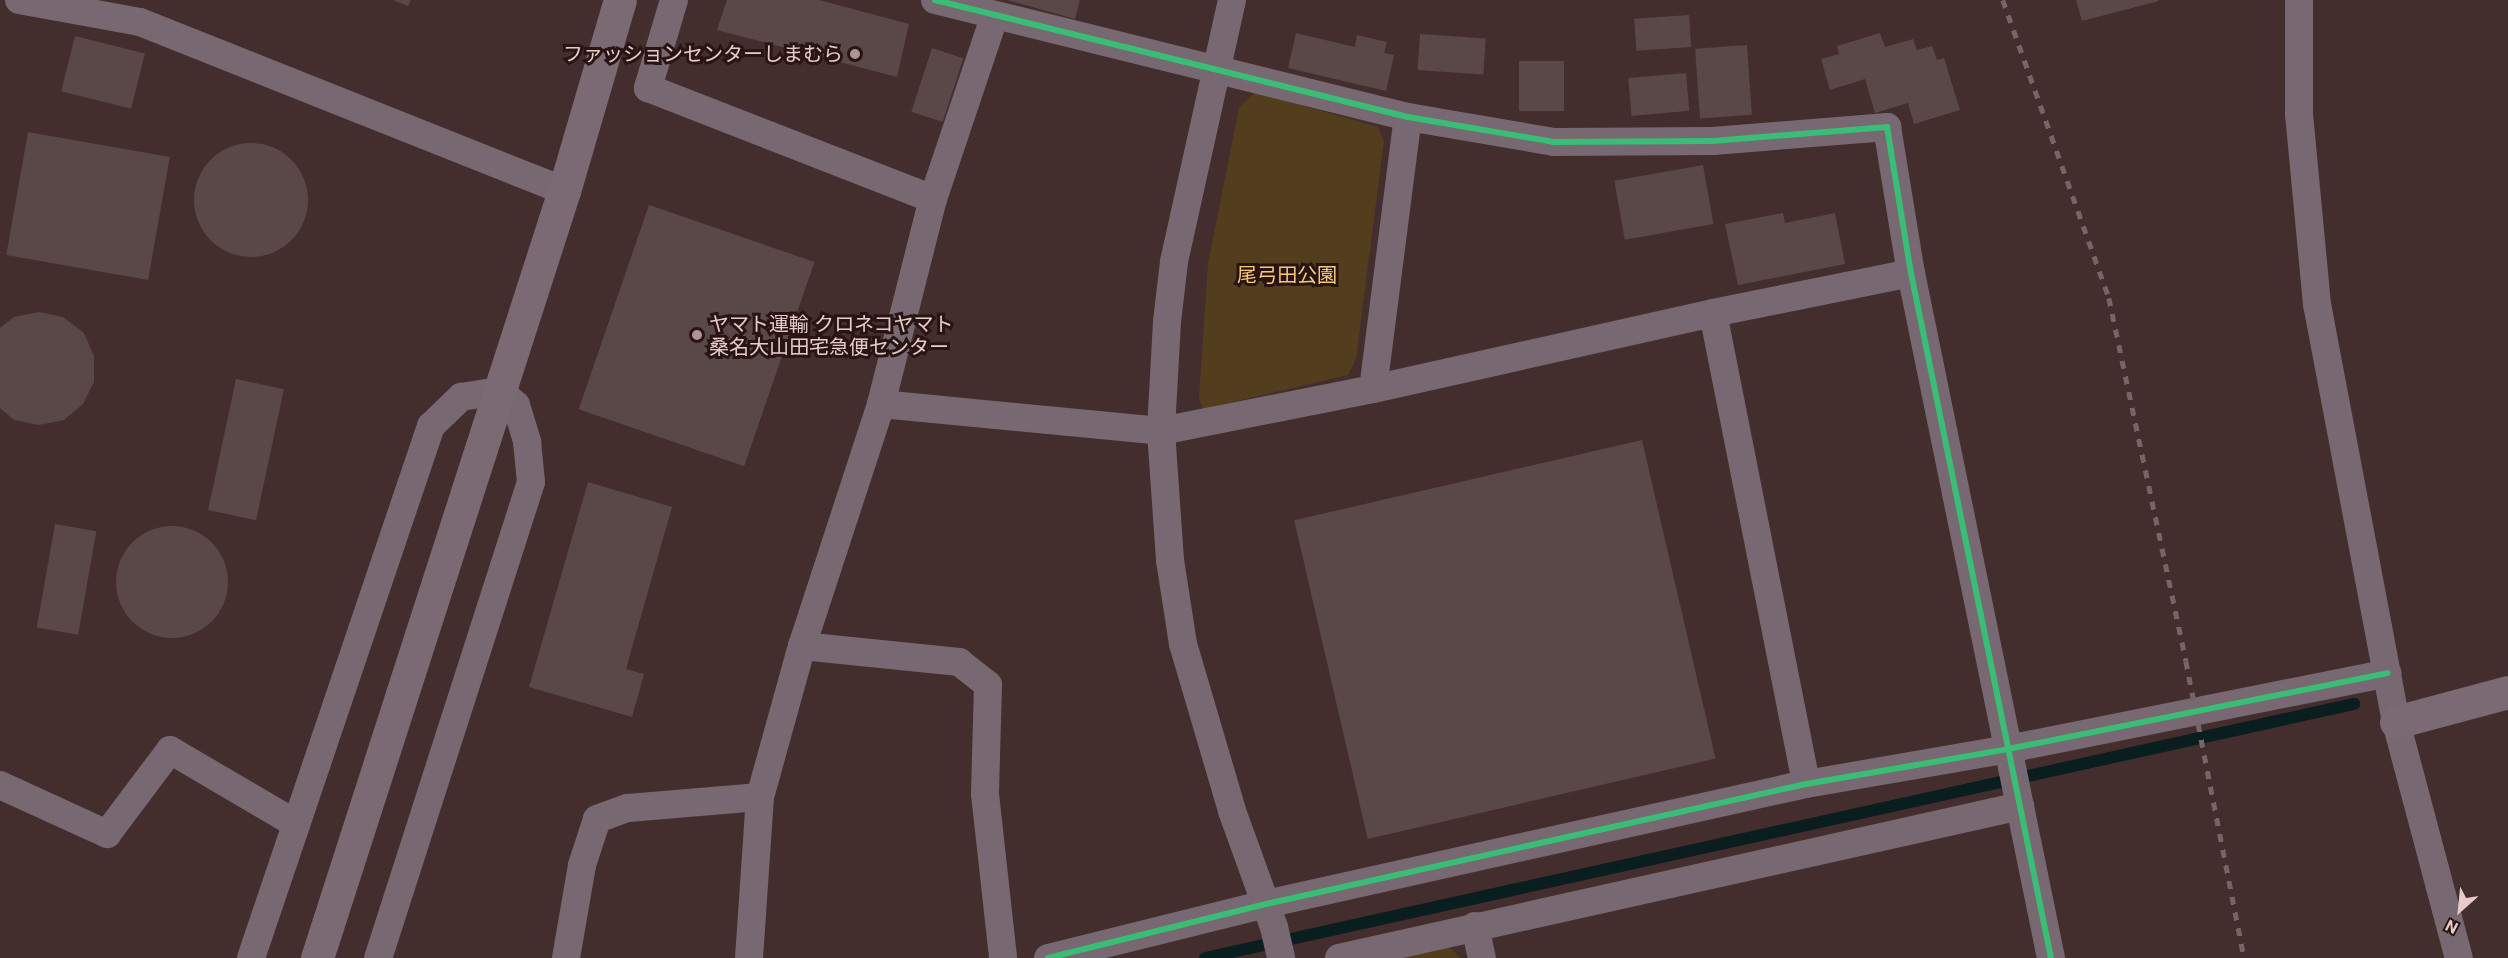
<!DOCTYPE html>
<meta charset="utf-8">
<style>
body{margin:0}
#map{position:relative;width:2508px;height:958px;overflow:hidden;background:#442d2d;font-family:Roboto,"Noto Sans JP",sans-serif}
div>[style]{position:absolute}
[style*='--x']{left:calc(var(--x)*1px);top:calc(var(--y)*1px);width:calc(var(--w)*1px);rotate:calc(var(--a)*1deg)}
.green>*{inset:0;background:#523e1d}
.stream>*{height:12px;margin:-6px;padding:0 6px;transform-origin:6px;border-radius:6px;background:#0a1e20}
.building>*{inset:0;background:#5a4747;transform-origin:0 0}
.round{border-radius:50%}
.street>*{height:28px;margin:-14px;padding:0 14px;transform-origin:14px;border-radius:14px;background:#776871}
.secondary>*{height:33px;margin:-16.5px;padding:0 16.5px;transform-origin:16.5px;border-radius:16.5px;background:#7b6973}
.rail>*{height:4.5px;margin-top:-2.25px;transform-origin:0;background:repeating-linear-gradient(90deg,#766468 0 8px,transparent 0 16px)}
.cycleway>*{height:6px;margin:-3px;padding:0 3px;transform-origin:3px;border-radius:3px;background:#3abd76}
.dots>*{width:16px;height:16px;translate:-50% -50%;box-sizing:border-box;border:3px solid #271413;border-radius:50%}
span{translate:-50% -50%;white-space:nowrap;text-align:center;line-height:1.15;-webkit-text-stroke:6px #271413;paint-order:stroke}
.poi-label{font-size:20px;color:#e8cbc9}
.right{translate:-100% -50%;text-align:right}
.left{translate:0 -50%;text-align:left}
.park-label{font-size:20px;color:#f5c979}
.north{position:absolute;left:2430px;top:880px;width:60px;height:60px;-webkit-text-stroke:4px #271413;paint-order:stroke;rotate:207deg;font-size:16px;font-weight:700;line-height:24px;text-align:center;color:#e8cbc9}
.north::after{content:'';display:block;margin:auto;width:21px;height:27px;background:#e8cbc9;clip-path:polygon(50% 0,100% 100%,50% 72%,0 100%)}
</style>
<div id="map">
<div class="green">
<div style="clip-path:polygon(1255px 92px,1378px 127px,1384px 141px,1356px 359px,1348px 375px,1203px 409px,1199px 398px,1208px 264px,1239px 108px)"></div>
<div style="clip-path:polygon(1440px 939px,1461px 958px,1367px 958px)"></div>
</div>
<div class="stream">
<div style="--x:1205;--y:958;--w:1177;--a:-12.47"></div>
</div>
<div class="building">
<div style="clip-path:polygon(393px 0,411px 0,408px 6px)"></div>
<div style="clip-path:polygon(727px 0,819px 0,909px 24px,897px 77px,717px 30px)"></div>
<div style="clip-path:polygon(1007px 0,1080px 0,1075px 19px)"></div>
<div style="clip-path:polygon(2076px 0,2158px 0,2159px 1px,2082px 21px)"></div>
<div style="left:1689px;top:15px;width:32px;height:55px;rotate:86deg"></div>
<div style="clip-path:polygon(1296px 33px,1355px 47px,1357px 35px,1387px 42px,1384px 53px,1394px 55px,1386px 91px,1288px 68px)"></div>
<div style="clip-path:polygon(1880px 33px,1885px 47px,1913px 39px,1917px 50px,1932px 46px,1937px 60px,1944px 58px,1960px 110px,1914px 124px,1908px 103px,1875px 113px,1865px 79px,1830px 90px,1821px 59px,1839px 54px,1837px 46px)"></div>
<div style="left:1420px;top:34px;width:66px;height:36px;rotate:4deg"></div>
<div style="left:75px;top:36px;width:72px;height:57px;rotate:14deg"></div>
<div style="left:1747px;top:45px;width:70px;height:52px;rotate:86deg"></div>
<div style="left:932px;top:48px;width:33px;height:67px;rotate:18deg"></div>
<div style="left:1564px;top:61px;width:50px;height:45px;rotate:90deg"></div>
<div style="left:1686px;top:73px;width:38px;height:58px;rotate:85deg"></div>
<div style="left:28px;top:132px;width:144px;height:125px;rotate:10deg"></div>
<div class="round" style="left:194px;top:143px;width:114px;height:114px"></div>
<div style="left:1703px;top:165px;width:60px;height:90px;rotate:80deg"></div>
<div style="left:649px;top:205px;width:175px;height:216px;rotate:19deg"></div>
<div style="clip-path:polygon(1783px 213px,1785px 223px,1835px 213px,1845px 264px,1738px 285px,1725px 224px)"></div>
<div style="clip-path:polygon(39px 312px,63px 317px,84px 333px,94px 356px,94px 382px,83px 404px,64px 420px,39px 425px,14px 420px,0 408px,0 328px,14px 317px)"></div>
<div style="left:236px;top:379px;width:49px;height:134px;rotate:12deg"></div>
<div style="left:1642px;top:440px;width:327px;height:357px;rotate:77deg"></div>
<div style="clip-path:polygon(588px 482px,672px 507px,626px 669px,644px 674px,632px 717px,529px 687px)"></div>
<div style="left:55px;top:524px;width:42px;height:105px;rotate:10deg"></div>
<div class="round" style="left:116px;top:526px;width:112px;height:112px"></div>
</div>
<div class="street">
<div style="--x:19;--y:0;--w:123;--a:10.3"></div>
<div style="--x:140;--y:22;--w:456;--a:21.7"></div>
<div style="--x:674;--y:0;--w:92;--a:106.5"></div>
<div style="--x:648;--y:88;--w:306;--a:21.3"></div>
<div style="--x:935;--y:0;--w:487;--a:13.9"></div>
<div style="--x:1408;--y:117;--w:148;--a:9.7"></div>
<div style="--x:1554;--y:142;--w:159;--a:-0.4"></div>
<div style="--x:1713;--y:141;--w:175;--a:-4.6"></div>
<div style="--x:1887;--y:127;--w:148;--a:80.7"></div>
<div style="--x:1911;--y:273;--w:699;--a:78.45"></div>
<div style="--x:1232;--y:0;--w:268;--a:102.5"></div>
<div style="--x:1174;--y:262;--w:60;--a:96.7"></div>
<div style="--x:1167;--y:322;--w:109;--a:93.2"></div>
<div style="--x:1161;--y:431;--w:129;--a:86"></div>
<div style="--x:1170;--y:560;--w:85;--a:81.2"></div>
<div style="--x:1183;--y:644;--w:174;--a:73.6"></div>
<div style="--x:1232;--y:811;--w:123;--a:70.1"></div>
<div style="--x:1274;--y:927;--w:32;--a:77"></div>
<div style="--x:2299;--y:0;--w:114;--a:90"></div>
<div style="--x:2299;--y:114;--w:191;--a:84.6"></div>
<div style="--x:2317;--y:304;--w:425;--a:79.3"></div>
<div style="--x:2396;--y:722;--w:244;--a:75.1"></div>
<div style="--x:1713;--y:313;--w:480;--a:78.8"></div>
<div style="--x:1373;--y:389;--w:274;--a:-82.7"></div>
<div style="--x:881;--y:404;--w:281;--a:5.5"></div>
<div style="--x:1161;--y:431;--w:216;--a:-11.2"></div>
<div style="--x:1373;--y:389;--w:348;--a:-12.6"></div>
<div style="--x:1713;--y:313;--w:202;--a:-11.4"></div>
<div style="--x:802;--y:646;--w:158;--a:5.8"></div>
<div style="--x:959;--y:662;--w:37;--a:38"></div>
<div style="--x:988;--y:685;--w:109;--a:91.6"></div>
<div style="--x:985;--y:794;--w:165;--a:83.7"></div>
<div style="--x:0;--y:785;--w:118;--a:24.6"></div>
<div style="--x:107;--y:834;--w:105;--a:-53.1"></div>
<div style="--x:170;--y:750;--w:146;--a:30.4"></div>
<div style="--x:1475;--y:926;--w:33;--a:78"></div>
<div style="--x:251;--y:958;--w:562;--a:-71.31"></div>
<div style="--x:431;--y:426;--w:42;--a:-44"></div>
<div style="--x:461;--y:397;--w:39;--a:-9"></div>
<div style="--x:500;--y:391;--w:21;--a:41"></div>
<div style="--x:516;--y:405;--w:39;--a:73"></div>
<div style="--x:527;--y:442;--w:40;--a:84.3"></div>
<div style="--x:531;--y:482;--w:500;--a:107.8"></div>
<div style="--x:566;--y:958;--w:94;--a:-80.2"></div>
<div style="--x:582;--y:865;--w:48;--a:-71.9"></div>
<div style="--x:597;--y:819;--w:33;--a:-20"></div>
<div style="--x:628;--y:808;--w:132;--a:-4.8"></div>
<div style="--x:749;--y:958;--w:161;--a:-86.1"></div>
<div style="--x:760;--y:797;--w:157;--a:-74.5"></div>
<div style="--x:802;--y:646;--w:255;--a:-71.9"></div>
<div style="--x:881;--y:404;--w:211;--a:-75.8"></div>
<div style="--x:933;--y:199;--w:194;--a:-71.4"></div>
<div style="--x:1048;--y:958;--w:225;--a:-13.9"></div>
<div style="--x:1266;--y:904;--w:553;--a:-12.53"></div>
<div style="--x:1806;--y:784;--w:205;--a:-9.8"></div>
<div style="--x:2008;--y:749;--w:387;--a:-11.3"></div>
<div style="--x:1339;--y:958;--w:698;--a:-12.58"></div>
</div>
<div class="secondary">
<div style="--x:2396;--y:722;--w:116;--a:-15"></div>
<div style="--x:317;--y:958;--w:806;--a:-72.15"></div>
<div style="--x:564;--y:191;--w:199;--a:-73.7"></div>
</div>
<div class="rail">
<div style="--x:2003;--y:0;--w:316;--a:70.4"></div>
<div style="--x:2109;--y:298;--w:371;--a:78"></div>
<div style="--x:2186;--y:661;--w:303;--a:78.9"></div>
</div>
<div class="cycleway">
<div style="--x:935;--y:0;--w:487;--a:13.9"></div>
<div style="--x:1408;--y:117;--w:148;--a:9.7"></div>
<div style="--x:1554;--y:142;--w:159;--a:-0.4"></div>
<div style="--x:1713;--y:141;--w:175;--a:-4.6"></div>
<div style="--x:1887;--y:127;--w:148;--a:80.7"></div>
<div style="--x:1911;--y:273;--w:699;--a:78.45"></div>
<div style="--x:1048;--y:958;--w:225;--a:-13.9"></div>
<div style="--x:1266;--y:904;--w:553;--a:-12.53"></div>
<div style="--x:1806;--y:784;--w:205;--a:-9.8"></div>
<div style="--x:2008;--y:749;--w:387;--a:-11.3"></div>
</div>
<div class="dots">
<div style="left:855px;top:54px;background:#af9492"></div>
<div style="left:697px;top:335px;background:#af9492"></div>
</div>
<div class="poi-label">
<span class="right" style="left:843px;top:54px">ファッションセンターしまむら</span>
<span class="left" style="left:709px;top:336px">ヤマト運輸 クロネコヤマト<br>桑名大山田宅急便センター</span>
</div>
<div class="park-label">
<span style="left:1287px;top:275px">尾弓田公園</span>
</div>
<div class="north">N</div>
</div>
